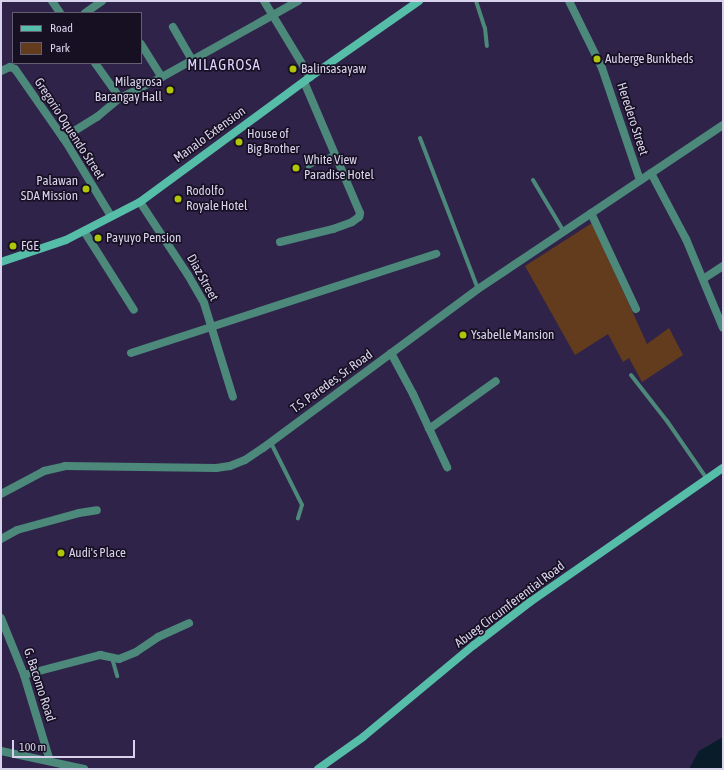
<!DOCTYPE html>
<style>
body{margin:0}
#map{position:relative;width:724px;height:770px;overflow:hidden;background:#30234a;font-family:"Asap Condensed",sans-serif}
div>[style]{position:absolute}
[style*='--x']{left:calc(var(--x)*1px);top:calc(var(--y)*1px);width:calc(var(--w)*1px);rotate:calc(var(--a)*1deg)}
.green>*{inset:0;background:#633c1d}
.water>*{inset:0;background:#081c29}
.lane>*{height:4px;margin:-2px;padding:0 2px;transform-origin:2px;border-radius:2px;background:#4c897b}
.street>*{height:8px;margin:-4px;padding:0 4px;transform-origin:4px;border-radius:4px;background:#4c897b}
.secondary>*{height:8px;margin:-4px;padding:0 4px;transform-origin:4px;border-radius:4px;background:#56bda8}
.dots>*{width:11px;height:11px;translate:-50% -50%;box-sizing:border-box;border:2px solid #161022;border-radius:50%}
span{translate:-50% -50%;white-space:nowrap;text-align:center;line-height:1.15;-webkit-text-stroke:3.5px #161022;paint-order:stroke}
.poi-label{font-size:13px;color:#d9d2ec}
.left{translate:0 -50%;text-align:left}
.right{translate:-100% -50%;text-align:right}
.street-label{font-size:13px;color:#d9d2ec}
.quarter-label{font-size:15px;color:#ded3fc;letter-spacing:1px}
.frame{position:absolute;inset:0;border:2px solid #d9d2ec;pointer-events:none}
.legend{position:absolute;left:12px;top:12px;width:130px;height:52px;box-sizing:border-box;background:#161022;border:1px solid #645e73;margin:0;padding:5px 7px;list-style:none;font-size:12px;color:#d9d2ec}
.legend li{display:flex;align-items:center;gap:8px;height:20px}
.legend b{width:20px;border:1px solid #645e73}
.scale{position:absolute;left:12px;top:740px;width:123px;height:18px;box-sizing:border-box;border:2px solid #d9d2ec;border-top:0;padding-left:5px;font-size:12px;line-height:14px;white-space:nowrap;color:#d9d2ec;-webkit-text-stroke:3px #161022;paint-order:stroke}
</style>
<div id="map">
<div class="green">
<div style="clip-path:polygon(592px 223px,647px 344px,669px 328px,683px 355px,642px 382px,629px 358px,623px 362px,608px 334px,575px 355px,525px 266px)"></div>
</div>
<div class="water">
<div style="clip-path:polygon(723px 737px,723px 769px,689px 769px,699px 751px)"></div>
</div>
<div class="lane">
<div style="--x:476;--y:1;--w:28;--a:72"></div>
<div style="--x:485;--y:28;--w:18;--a:84"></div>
<div style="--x:420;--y:138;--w:162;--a:69"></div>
<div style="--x:308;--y:167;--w:30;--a:-27"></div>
<div style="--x:533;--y:180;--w:61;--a:59.2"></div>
<div style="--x:631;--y:375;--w:58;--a:52"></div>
<div style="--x:667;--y:421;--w:70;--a:55.4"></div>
<div style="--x:271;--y:443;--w:69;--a:63.4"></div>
<div style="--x:302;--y:505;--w:14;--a:107"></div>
<div style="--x:112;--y:658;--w:19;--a:74"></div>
</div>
<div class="street">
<div style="--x:52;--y:1;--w:14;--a:56"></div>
<div style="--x:264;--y:1;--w:89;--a:58.8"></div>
<div style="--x:569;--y:1;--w:75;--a:63.8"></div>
<div style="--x:602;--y:68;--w:118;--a:71.3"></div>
<div style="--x:85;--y:13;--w:21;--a:-35"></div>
<div style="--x:173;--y:27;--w:38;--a:60"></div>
<div style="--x:141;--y:44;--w:39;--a:58"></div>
<div style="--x:95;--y:63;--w:43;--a:54.5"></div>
<div style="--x:1;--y:71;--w:10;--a:-24"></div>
<div style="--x:10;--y:67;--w:5;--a:22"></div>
<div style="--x:15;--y:69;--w:89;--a:55.1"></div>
<div style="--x:66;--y:142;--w:87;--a:58.7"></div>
<div style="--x:63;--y:138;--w:40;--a:-32"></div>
<div style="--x:97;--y:117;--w:30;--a:-40"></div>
<div style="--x:120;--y:98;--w:47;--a:-26.6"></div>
<div style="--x:162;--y:77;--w:156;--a:-29.2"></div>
<div style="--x:651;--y:173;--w:75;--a:62.1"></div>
<div style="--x:686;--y:239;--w:96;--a:67.4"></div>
<div style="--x:140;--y:202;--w:87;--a:56.7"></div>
<div style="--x:188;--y:275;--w:32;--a:60"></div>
<div style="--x:204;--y:303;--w:98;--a:72.9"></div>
<div style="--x:591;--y:213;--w:106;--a:64.9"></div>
<div style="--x:84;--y:231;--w:93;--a:57.7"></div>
<div style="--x:280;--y:242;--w:55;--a:-13.8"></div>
<div style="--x:333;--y:229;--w:20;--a:-20"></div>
<div style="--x:352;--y:222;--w:9;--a:-36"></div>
<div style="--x:359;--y:217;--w:4;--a:-76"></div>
<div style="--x:360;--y:213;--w:142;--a:-113.1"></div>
<div style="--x:703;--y:279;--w:24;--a:-33"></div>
<div style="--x:131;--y:353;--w:321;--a:-18"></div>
<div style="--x:391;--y:353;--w:47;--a:61.8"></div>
<div style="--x:413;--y:394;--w:81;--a:65"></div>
<div style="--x:429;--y:429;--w:82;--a:-35.6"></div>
<div style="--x:1;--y:494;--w:49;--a:-28.1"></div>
<div style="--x:44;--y:471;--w:22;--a:-13"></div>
<div style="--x:65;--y:466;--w:151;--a:0.8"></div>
<div style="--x:216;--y:468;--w:14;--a:-8"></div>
<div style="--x:230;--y:466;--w:16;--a:-22"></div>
<div style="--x:245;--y:460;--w:22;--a:-34"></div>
<div style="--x:263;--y:448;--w:267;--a:-36.5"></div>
<div style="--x:478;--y:289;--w:295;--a:-33.8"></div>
<div style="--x:1;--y:539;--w:18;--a:-29"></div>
<div style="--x:17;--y:530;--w:64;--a:-15.3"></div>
<div style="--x:79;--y:513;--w:18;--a:-9"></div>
<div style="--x:1;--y:618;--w:61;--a:68"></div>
<div style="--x:24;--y:675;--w:90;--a:73.2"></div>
<div style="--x:24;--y:675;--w:79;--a:-14.7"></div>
<div style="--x:100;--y:655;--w:19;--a:12"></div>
<div style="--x:119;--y:659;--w:18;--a:-22"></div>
<div style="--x:136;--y:652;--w:27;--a:-34"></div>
<div style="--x:158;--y:637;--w:34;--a:-24"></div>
<div style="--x:1;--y:751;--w:85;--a:12.2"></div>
</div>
<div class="secondary">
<div style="--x:1;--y:262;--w:69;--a:-18.7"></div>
<div style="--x:66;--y:240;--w:83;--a:-27.2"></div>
<div style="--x:140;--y:202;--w:211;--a:-36.3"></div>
<div style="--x:310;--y:77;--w:133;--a:-34.9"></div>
<div style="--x:318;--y:769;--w:55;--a:-35.4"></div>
<div style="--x:363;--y:737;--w:144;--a:-39.7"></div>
<div style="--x:474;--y:645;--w:71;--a:-37.5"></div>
<div style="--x:530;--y:602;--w:235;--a:-34.8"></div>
</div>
<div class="dots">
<div style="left:597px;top:59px;background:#afc506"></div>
<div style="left:293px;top:69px;background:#afc506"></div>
<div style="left:170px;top:90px;background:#afc506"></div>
<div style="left:239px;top:142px;background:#afc506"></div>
<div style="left:296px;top:168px;background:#afc506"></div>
<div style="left:86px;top:189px;background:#afc506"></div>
<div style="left:178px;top:199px;background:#afc506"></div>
<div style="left:98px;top:238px;background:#afc506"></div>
<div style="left:13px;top:246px;background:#afc506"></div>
<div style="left:463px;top:335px;background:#afc506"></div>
<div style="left:61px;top:553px;background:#afc506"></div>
</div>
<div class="poi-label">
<span class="left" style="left:605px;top:59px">Auberge Bunkbeds</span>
<span class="left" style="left:301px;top:69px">Balinsasayaw</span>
<span class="right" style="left:162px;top:90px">Milagrosa<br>Barangay Hall</span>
<span class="left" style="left:247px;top:142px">House of<br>Big Brother</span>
<span class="left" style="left:304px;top:168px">White View<br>Paradise Hotel</span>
<span class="right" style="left:78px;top:189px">Palawan<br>SDA Mission</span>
<span class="left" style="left:186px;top:199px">Rodolfo<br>Royale Hotel</span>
<span class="left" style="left:106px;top:238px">Payuyo Pension</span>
<span class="left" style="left:21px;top:246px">FGE</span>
<span class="left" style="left:471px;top:335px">Ysabelle Mansion</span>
<span class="left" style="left:69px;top:553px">Audi's Place</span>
</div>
<div class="street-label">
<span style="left:632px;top:119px;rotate:72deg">Heredero Street</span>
<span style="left:69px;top:129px;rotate:57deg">Gregorio Oquendo Street</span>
<span style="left:210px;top:135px;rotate:-36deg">Manalo Extension</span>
<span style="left:202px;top:278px;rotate:61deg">Diaz Street</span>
<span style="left:332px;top:382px;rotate:-36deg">T.S. Paredes, Sr. Road</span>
<span style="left:510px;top:605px;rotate:-37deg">Abueg Circumferential Road</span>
<span style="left:39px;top:685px;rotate:72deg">G. Bacomo Road</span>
</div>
<div class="quarter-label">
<span style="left:224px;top:65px">MILAGROSA</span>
</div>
<div class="frame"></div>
<ul class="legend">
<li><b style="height:5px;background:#56bda8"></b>Road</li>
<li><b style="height:11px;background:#633c1d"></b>Park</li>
</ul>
<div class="scale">100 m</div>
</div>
